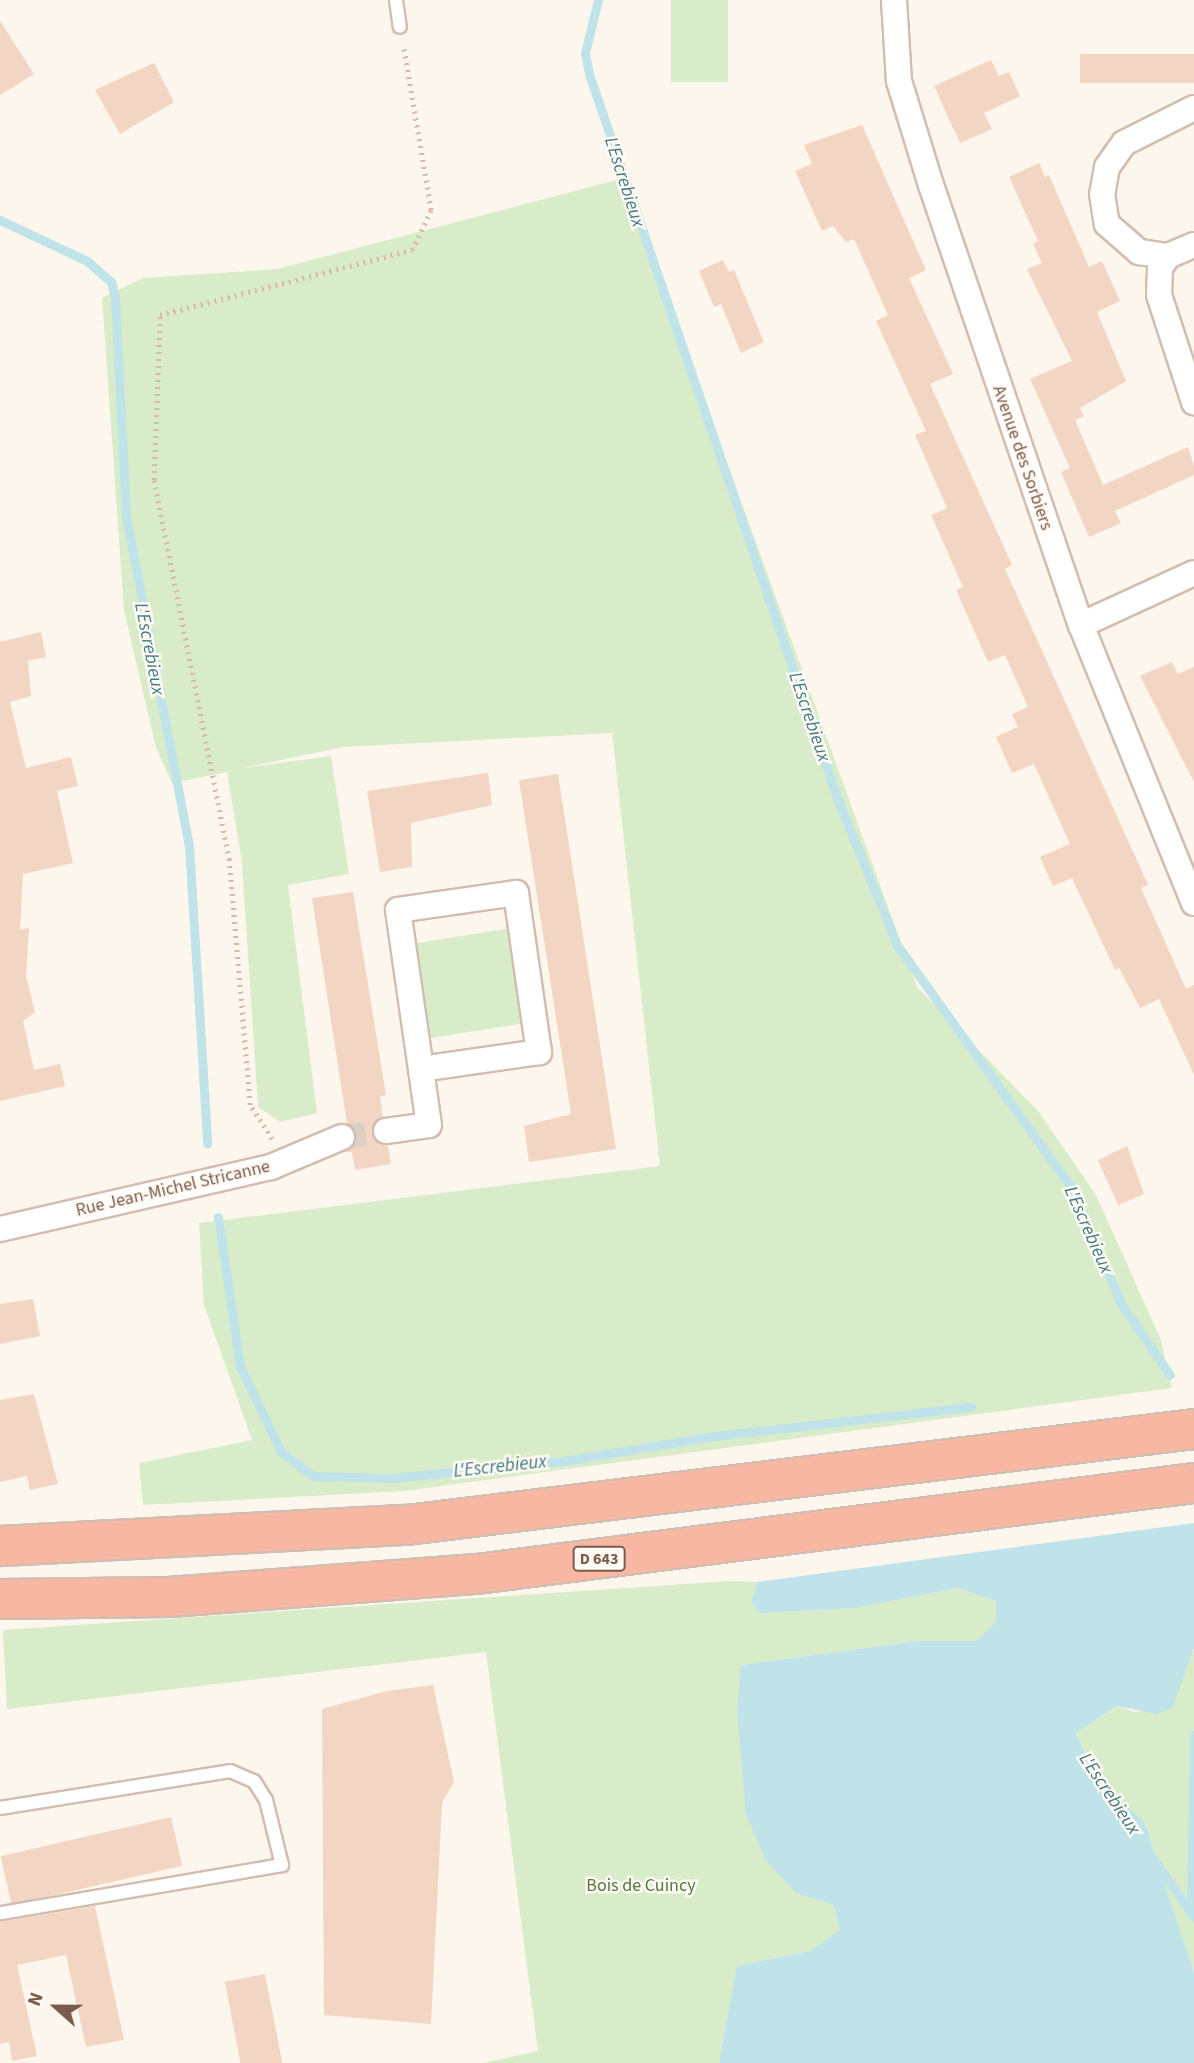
<!DOCTYPE html>
<style>
body{margin:0}
#map{position:relative;width:1194px;height:2063px;overflow:hidden;background:#fdf6ec;font-family:"Source Sans 3",sans-serif}
div>[style]{position:absolute}
[style*='--x']{left:calc(var(--x)*1px);top:calc(var(--y)*1px);width:calc(var(--w)*1px);rotate:calc(var(--a)*1deg)}
.green>*{inset:0;background:#d8ecc9;transform-origin:0 0}
.water>*{inset:0;background:#bfe3e8}
.stream>*{height:9px;margin:-4.5px;padding:0 4.5px;transform-origin:4.5px;border-radius:4.5px;background:#bfe3e8}
.building>*{inset:0;background:#f3d5c3;transform-origin:0 0}
.street-tunnel>*{height:24px;margin-top:-12px;transform-origin:0;background:repeating-linear-gradient(90deg,#dcd0c4 0 24px,transparent 0 36px)}
.path>*{height:4.5px;margin-top:-2.25px;transform-origin:0;background:repeating-linear-gradient(90deg,#d9b8a5 0 2px,transparent 0 7px)}
.roads{filter:drop-shadow(2px 0 #d1beb0) drop-shadow(-2px 0 #d1beb0) drop-shadow(0 2px #d1beb0) drop-shadow(0 -2px #d1beb0)}
.lane>*{height:12px;margin:-6px;padding:0 6px;transform-origin:6px;border-radius:6px;background:#fff}
.street>*{height:24px;margin:-12px;padding:0 12px;transform-origin:12px;border-radius:12px;background:#fff}
.highway>*{height:38px;margin:-19px;padding:0 19px;transform-origin:19px;border-radius:19px;background:#f7b7a3}
span{translate:-50% -50%;white-space:nowrap;text-align:center;line-height:1.15;-webkit-text-stroke:5px #fffaf3;paint-order:stroke}
.shield-label span{padding:2px 5px;background:#fffaf3;border:2px solid;border-radius:5px;-webkit-text-stroke-width:0}
.shield-label{font-size:16px;color:#7a5c4d;font-weight:700}
.street-label{font-size:18px;color:#7a5c4d}
.park-label{font-size:18px;color:#537a41}
.water-label{font-size:19px;color:#437c86;font-style:italic}
.north{position:absolute;left:21px;top:1972px;width:70px;height:70px;-webkit-text-stroke:5px #fffaf3;paint-order:stroke;rotate:291deg;font-size:19px;font-weight:700;line-height:28px;text-align:center;color:#7a5c4d}
.north::after{content:'';display:block;margin:auto;width:24px;height:32px;background:#7a5c4d;clip-path:polygon(50% 0,100% 100%,50% 72%,0 100%)}
</style>
<div id="map">
<div class="green">
<div style="left:671px;top:0;width:57px;height:82px"></div>
<div style="clip-path:polygon(624px 178px,917px 987px,1038px 1111px,1096px 1195px,1161px 1340px,1172px 1388px,404px 1491px,143px 1505px,139px 1463px,252px 1440px,204px 1305px,199px 1223px,660px 1166px,612px 733px,343px 747px,243px 768px,331px 756px,349px 874px,288px 885px,317px 1113px,280px 1122px,258px 1107px,242px 863px,227px 772px,172px 783px,156px 748px,124px 610px,102px 298px,143px 278px,277px 269px)"></div>
<div style="left:512px;top:928px;width:96px;height:101px;rotate:81deg"></div>
<div style="clip-path:polygon(730px 1581px,757px 1582px,751px 1602px,760px 1613px,856px 1608px,957px 1588px,996px 1601px,996px 1623px,976px 1641px,917px 1641px,741px 1665px,796px 1893px,833px 1905px,840px 1930px,810px 1951px,738px 1966px,719px 2063px,483px 2063px,538px 2051px,486px 1652px,7px 1709px,3px 1630px)"></div>
<div style="clip-path:polygon(1194px 1649px,1194px 1972px,1144px 1821px,1098px 1780px,1076px 1733px,1118px 1706px,1134px 1712px,1171px 1708px)"></div>
</div>
<div class="water">
<div style="clip-path:polygon(1194px 1523px,1194px 1649px,1172px 1708px,1157px 1714px,1117px 1706px,1076px 1733px,1098px 1780px,1144px 1821px,1194px 1972px,1194px 2063px,719px 2063px,737px 1966px,810px 1951px,840px 1930px,833px 1905px,796px 1893px,765px 1859px,746px 1814px,737px 1711px,741px 1665px,917px 1641px,976px 1641px,996px 1622px,996px 1601px,957px 1588px,856px 1608px,760px 1613px,751px 1602px,757px 1582px)"></div>
</div>
<div class="stream">
<div style="--x:598;--y:0;--w:55;--a:103.8"></div>
<div style="--x:585;--y:53;--w:21;--a:79"></div>
<div style="--x:589;--y:74;--w:765;--a:71.09"></div>
<div style="--x:837;--y:798;--w:159;--a:67.8"></div>
<div style="--x:897;--y:945;--w:305;--a:54.3"></div>
<div style="--x:1075;--y:1193;--w:120;--a:67.5"></div>
<div style="--x:1121;--y:1304;--w:86;--a:55.4"></div>
<div style="--x:0;--y:220;--w:96;--a:25.2"></div>
<div style="--x:87;--y:261;--w:32;--a:41"></div>
<div style="--x:111;--y:282;--w:16;--a:75"></div>
<div style="--x:115;--y:297;--w:219;--a:87.1"></div>
<div style="--x:126;--y:516;--w:335;--a:79.2"></div>
<div style="--x:189;--y:845;--w:299;--a:86.5"></div>
<div style="--x:218;--y:1217;--w:151;--a:81.6"></div>
<div style="--x:240;--y:1366;--w:95;--a:64.5"></div>
<div style="--x:281;--y:1452;--w:40;--a:37"></div>
<div style="--x:313;--y:1476;--w:79;--a:1.5"></div>
<div style="--x:392;--y:1478;--w:172;--a:-5.7"></div>
<div style="--x:563;--y:1461;--w:145;--a:-9.5"></div>
<div style="--x:706;--y:1437;--w:267;--a:-6.5"></div>
<div style="--x:1153;--y:1858;--w:72;--a:55.2"></div>
<div style="--x:1191;--y:1910;--w:175;--a:-89"></div>
</div>
<div class="building">
<div style="clip-path:polygon(0 21px,34px 74px,0 95px)"></div>
<div style="left:1194px;top:54px;width:29px;height:114px;rotate:90deg"></div>
<div style="clip-path:polygon(991px 60px,999px 76px,1009px 72px,1020px 96px,984px 113px,992px 129px,960px 143px,934px 86px)"></div>
<div style="clip-path:polygon(154px 63px,174px 102px,120px 134px,95px 90px)"></div>
<div style="clip-path:polygon(862px 125px,926px 270px,909px 278px,953px 374px,930px 384px,1012px 565px,1005px 569px,1148px 885px,1141px 888px,1186px 989px,1194px 985px,1194px 1075px,1159px 999px,1140px 1008px,1119px 968px,1115px 970px,1072px 878px,1053px 886px,1040px 857px,1070px 844px,1034px 764px,1012px 773px,996px 737px,1018px 727px,1012px 714px,1028px 707px,1005px 655px,988px 662px,956px 590px,963px 587px,931px 515px,947px 508px,915px 435px,926px 431px,876px 321px,888px 315px,854px 239px,846px 242px,833px 226px,822px 231px,795px 171px,812px 164px,804px 145px)"></div>
<div style="clip-path:polygon(1039px 163px,1045px 177px,1049px 175px,1089px 267px,1102px 261px,1120px 301px,1097px 312px,1126px 381px,1080px 408px,1084px 416px,1075px 420px,1103px 485px,1188px 447px,1194px 466px,1194px 475px,1115px 511px,1121px 523px,1089px 537px,1061px 472px,1070px 468px,1030px 379px,1072px 361px,1027px 269px,1042px 263px,1033px 244px,1038px 241px,1009px 177px)"></div>
<div style="clip-path:polygon(723px 260px,729px 272px,734px 270px,764px 342px,741px 353px,721px 304px,714px 307px,699px 271px)"></div>
<div style="clip-path:polygon(41px 632px,46px 657px,28px 661px,31px 696px,10px 702px,26px 768px,71px 757px,78px 786px,57px 791px,73px 863px,23px 874px,20px 930px,29px 928px,26px 976px,35px 1012px,23px 1021px,34px 1070px,60px 1064px,65px 1086px,0 1101px,0 642px)"></div>
<div style="clip-path:polygon(1172px 662px,1178px 674px,1194px 667px,1194px 782px,1140px 676px)"></div>
<div style="clip-path:polygon(488px 773px,492px 805px,411px 823px,412px 867px,380px 872px,367px 791px)"></div>
<div style="clip-path:polygon(558px 774px,616px 1149px,529px 1162px,524px 1126px,571px 1114px,519px 780px)"></div>
<div style="clip-path:polygon(353px 892px,386px 1095px,380px 1096px,383px 1117px,371px 1132px,375px 1141px,388px 1146px,391px 1164px,355px 1170px,352px 1152px,345px 1152px,357px 1138px,347px 1124px,312px 898px)"></div>
<div style="clip-path:polygon(1127px 1146px,1144px 1194px,1118px 1205px,1098px 1160px)"></div>
<div style="clip-path:polygon(33px 1299px,40px 1336px,0 1344px,0 1304px)"></div>
<div style="clip-path:polygon(34px 1394px,58px 1484px,30px 1490px,27px 1476px,0 1482px,0 1400px)"></div>
<div style="clip-path:polygon(433px 1685px,454px 1782px,442px 1803px,431px 2024px,324px 2015px,322px 1709px,387px 1691px)"></div>
<div style="left:171px;top:1817px;width:50px;height:175px;rotate:77deg"></div>
<div style="clip-path:polygon(95px 1906px,124px 2040px,86px 2047px,66px 1955px,17px 1965px,37px 2056px,12px 2061px,9px 2042px,0 2044px,0 1922px)"></div>
<div style="left:265px;top:1974px;width:91px;height:41px;rotate:79deg"></div>
</div>
<div class="street-tunnel">
<div style="--x:342;--y:1137;--w:44;--a:-7.8"></div>
</div>
<div class="path">
<div style="--x:272;--y:1139;--w:40;--a:-122.9"></div>
<div style="--x:250;--y:1105;--w:246;--a:-94.9"></div>
<div style="--x:229;--y:860;--w:387;--a:-101.2"></div>
<div style="--x:154;--y:480;--w:165;--a:-87.9"></div>
<div style="--x:160;--y:315;--w:260;--a:-14.5"></div>
<div style="--x:412;--y:250;--w:44;--a:-64.6"></div>
<div style="--x:431;--y:210;--w:167;--a:-99.6"></div>
</div>
<div class="roads">
<div class="lane">
<div style="--x:396;--y:0;--w:27;--a:82"></div>
<div style="--x:0;--y:1808;--w:233;--a:-9.1"></div>
<div style="--x:230;--y:1771;--w:26;--a:23"></div>
<div style="--x:254;--y:1781;--w:22;--a:58"></div>
<div style="--x:266;--y:1800;--w:67;--a:76.2"></div>
<div style="--x:282;--y:1865;--w:286;--a:170.3"></div>
</div>
<div class="street">
<div style="--x:894;--y:0;--w:81;--a:86.5"></div>
<div style="--x:899;--y:81;--w:109;--a:72.9"></div>
<div style="--x:931;--y:185;--w:465;--a:71.2"></div>
<div style="--x:1081;--y:625;--w:300;--a:67.9"></div>
<div style="--x:1194;--y:108;--w:78;--a:153.4"></div>
<div style="--x:1124;--y:143;--w:29;--a:125"></div>
<div style="--x:1107;--y:167;--w:27;--a:100"></div>
<div style="--x:1102;--y:194;--w:30;--a:81"></div>
<div style="--x:1107;--y:224;--w:43;--a:41.2"></div>
<div style="--x:1139;--y:252;--w:29;--a:8"></div>
<div style="--x:1168;--y:256;--w:28;--a:-23"></div>
<div style="--x:1168;--y:256;--w:14;--a:124"></div>
<div style="--x:1160;--y:268;--w:27;--a:92"></div>
<div style="--x:1159;--y:295;--w:113;--a:71.9"></div>
<div style="--x:1081;--y:625;--w:124;--a:-24.7"></div>
<div style="--x:386;--y:1131;--w:43;--a:-7.9"></div>
<div style="--x:429;--y:1125;--w:217;--a:-98.2"></div>
<div style="--x:398;--y:910;--w:119;--a:-8.2"></div>
<div style="--x:516;--y:893;--w:161;--a:81.8"></div>
<div style="--x:539;--y:1052;--w:119;--a:171.8"></div>
<div style="--x:0;--y:1229;--w:278;--a:-12.9"></div>
<div style="--x:271;--y:1167;--w:77;--a:-22.9"></div>
</div>
<div class="highway">
<div style="--x:0;--y:1546;--w:408;--a:-3"></div>
<div style="--x:407;--y:1525;--w:793;--a:-6.95"></div>
<div style="--x:0;--y:1599;--w:169;--a:-0.7"></div>
<div style="--x:169;--y:1597;--w:309;--a:-4.3"></div>
<div style="--x:477;--y:1574;--w:723;--a:-7.23"></div>
</div>
</div>
<div class="shield-label">
<span style="left:599px;top:1559px">D 643</span>
</div>
<div class="street-label">
<span style="left:1022px;top:458px;rotate:71deg">Avenue des Sorbiers</span>
<span style="left:173px;top:1189px;rotate:-13deg">Rue Jean-Michel Stricanne</span>
</div>
<div class="park-label">
<span style="left:641px;top:1886px">Bois de Cuincy</span>
</div>
<div class="water-label">
<span style="left:624px;top:182px;rotate:72deg">L'Escrebieux</span>
<span style="left:149px;top:649px;rotate:79deg">L'Escrebieux</span>
<span style="left:809px;top:717px;rotate:71deg">L'Escrebieux</span>
<span style="left:1088px;top:1230px;rotate:66deg">L'Escrebieux</span>
<span style="left:500px;top:1467px;rotate:-6deg">L'Escrebieux</span>
<span style="left:1109px;top:1794px;rotate:56deg">L'Escrebieux</span>
</div>
<div class="north">N</div>
</div>
